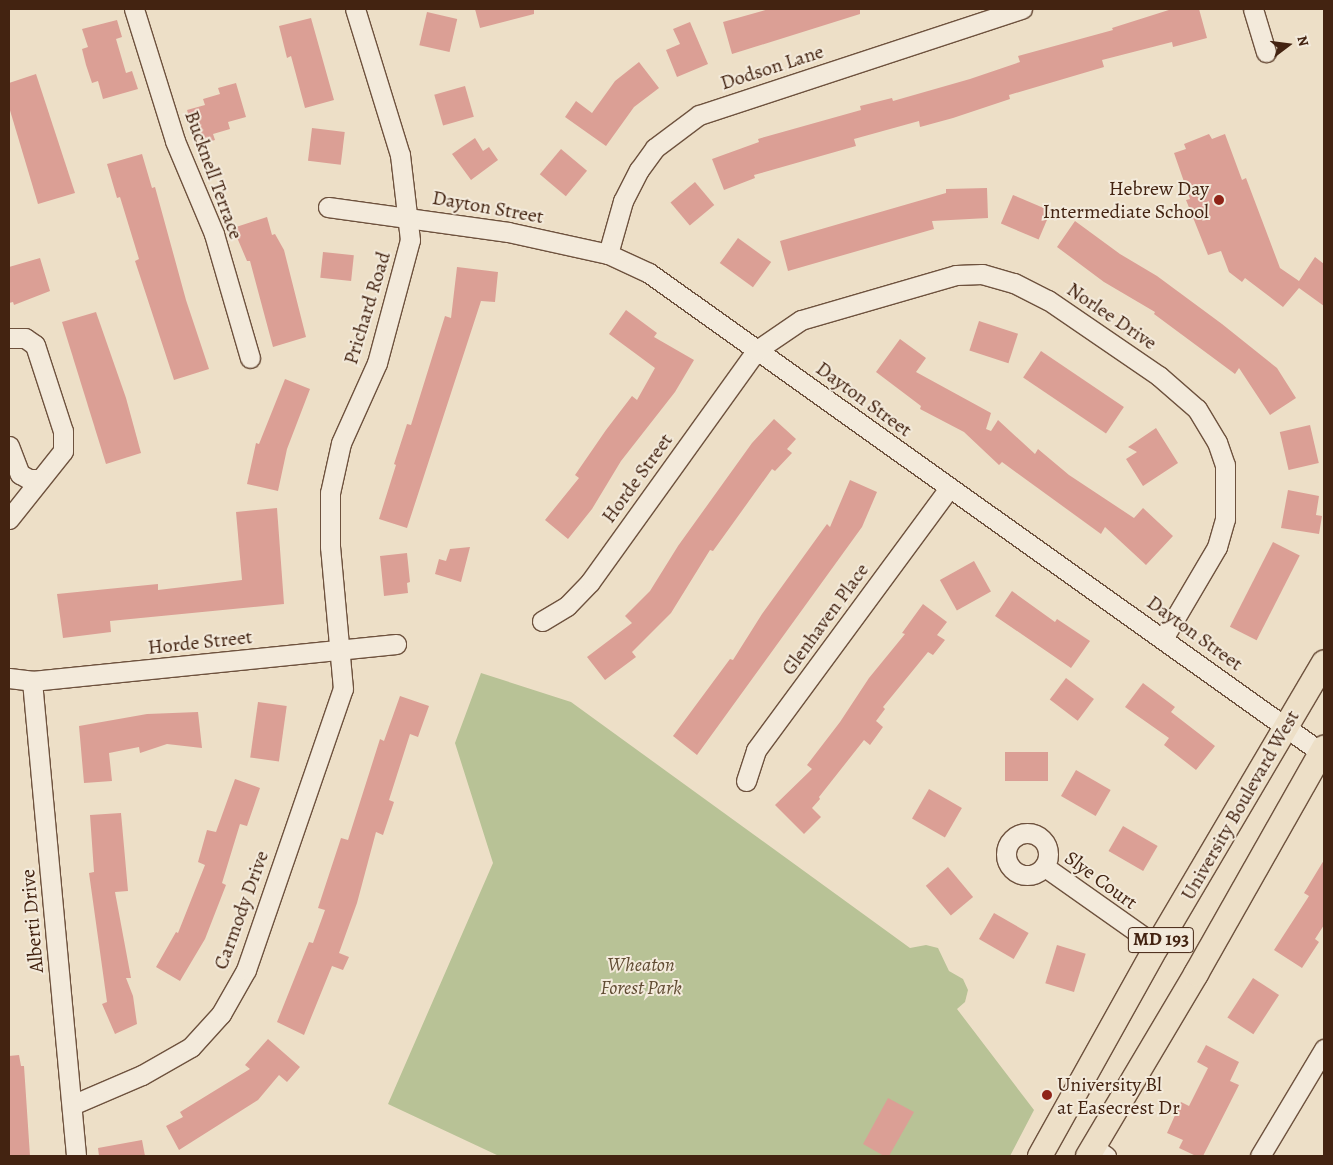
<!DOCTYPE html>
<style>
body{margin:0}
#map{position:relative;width:1333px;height:1165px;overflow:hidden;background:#eddfc7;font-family:Alegreya,serif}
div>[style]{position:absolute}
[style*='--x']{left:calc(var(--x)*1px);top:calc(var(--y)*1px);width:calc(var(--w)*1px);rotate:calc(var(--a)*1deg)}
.green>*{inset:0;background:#b8c296}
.building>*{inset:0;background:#db9f95;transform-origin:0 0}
.roads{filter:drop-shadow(1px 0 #6e523e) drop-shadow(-1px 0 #6e523e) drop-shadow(0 1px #6e523e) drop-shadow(0 -1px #6e523e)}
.minor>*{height:19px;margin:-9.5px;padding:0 9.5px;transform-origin:9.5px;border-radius:9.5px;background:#f3eadb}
.minor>.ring{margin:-9.5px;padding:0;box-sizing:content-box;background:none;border:19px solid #f3eadb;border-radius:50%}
.major>*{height:24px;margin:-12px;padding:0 12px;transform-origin:12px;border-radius:12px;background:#eddfc7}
.dots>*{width:14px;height:14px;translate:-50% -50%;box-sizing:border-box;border:2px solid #f3eadb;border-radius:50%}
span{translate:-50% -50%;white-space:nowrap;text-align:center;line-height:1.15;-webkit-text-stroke:4px #f3eadb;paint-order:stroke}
.shield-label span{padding:1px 4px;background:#f3eadb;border:1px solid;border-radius:4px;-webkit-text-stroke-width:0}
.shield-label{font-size:19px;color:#432311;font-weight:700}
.street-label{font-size:20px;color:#432311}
.poi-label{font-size:20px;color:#432311}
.right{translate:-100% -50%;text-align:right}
.left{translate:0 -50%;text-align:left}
.park-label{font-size:20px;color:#604b32;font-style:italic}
.frame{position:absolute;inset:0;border:10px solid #432311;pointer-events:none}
.north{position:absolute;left:1263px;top:20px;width:50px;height:50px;-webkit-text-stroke:4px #f3eadb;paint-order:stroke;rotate:75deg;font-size:14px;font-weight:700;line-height:20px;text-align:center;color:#432311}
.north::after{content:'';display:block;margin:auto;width:18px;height:22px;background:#432311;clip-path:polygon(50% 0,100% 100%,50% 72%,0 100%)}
</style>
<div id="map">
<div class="green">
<div style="clip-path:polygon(481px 673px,571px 702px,910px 948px,926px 945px,938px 948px,949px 971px,963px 979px,968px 990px,965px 1002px,957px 1009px,1034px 1110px,1010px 1156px,499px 1156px,388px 1104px,493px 863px,455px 743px)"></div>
</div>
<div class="building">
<div style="clip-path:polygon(475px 9px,534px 9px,534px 14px,480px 28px)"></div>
<div style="clip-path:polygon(769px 9px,860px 9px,860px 14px,732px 54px,723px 22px)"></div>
<div style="clip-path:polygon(1172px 9px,1199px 9px,1207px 38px,1173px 47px,1172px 42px,1102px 60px,1104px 67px,1009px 95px,1010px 99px,953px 118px,920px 127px,919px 121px,854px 139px,856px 146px,754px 175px,755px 178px,724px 190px,712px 159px,759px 142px,758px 139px,861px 110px,860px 106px,892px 98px,893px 101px,970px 79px,1020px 62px,1018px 56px,1113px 30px,1112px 28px)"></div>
<div style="left:427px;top:12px;width:31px;height:34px;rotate:13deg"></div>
<div style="clip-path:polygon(311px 18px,334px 100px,305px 108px,291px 56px,287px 58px,279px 26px)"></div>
<div style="clip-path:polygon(117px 20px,122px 37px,116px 39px,126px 73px,132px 71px,138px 89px,103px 99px,98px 81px,92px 83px,86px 65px,82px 49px,88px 47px,82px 29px)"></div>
<div style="clip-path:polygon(690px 22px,708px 64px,677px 77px,666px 50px,680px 44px,673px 29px)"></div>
<div style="clip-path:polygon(639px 62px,659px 88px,634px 107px,606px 146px,565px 117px,576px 101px,592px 113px,615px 81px)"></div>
<div style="clip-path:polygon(36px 74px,75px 193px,38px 204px,9px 107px,9px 83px)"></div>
<div style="clip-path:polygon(236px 83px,246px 117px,228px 122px,230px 129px,213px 134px,215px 140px,197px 145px,187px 110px,205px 105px,203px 99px,220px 94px,218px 88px)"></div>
<div style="left:465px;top:86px;width:32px;height:32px;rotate:74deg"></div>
<div style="left:312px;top:128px;width:33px;height:33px;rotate:7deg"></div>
<div style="clip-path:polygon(1209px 134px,1212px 139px,1225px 134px,1242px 180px,1246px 178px,1280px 268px,1299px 281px,1315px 257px,1324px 264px,1324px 306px,1299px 288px,1283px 307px,1245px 278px,1242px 282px,1229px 272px,1221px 251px,1208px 255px,1186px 200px,1190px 199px,1174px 153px,1186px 149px,1184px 144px)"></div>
<div style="clip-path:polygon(475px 138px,483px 151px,489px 147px,498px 160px,471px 180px,452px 154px)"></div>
<div style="left:561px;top:149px;width:34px;height:33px;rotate:40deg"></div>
<div style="clip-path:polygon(142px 154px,152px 188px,155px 187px,186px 300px,209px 369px,174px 380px,140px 276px,135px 261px,139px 259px,120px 197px,117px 198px,107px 164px)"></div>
<div style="left:695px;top:182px;width:30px;height:32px;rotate:50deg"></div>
<div style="clip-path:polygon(987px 188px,988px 218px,932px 221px,934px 229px,788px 271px,780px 241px,946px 193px,946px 189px)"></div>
<div style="left:1013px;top:195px;width:41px;height:31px;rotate:23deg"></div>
<div style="clip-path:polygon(267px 217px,272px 235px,275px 234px,284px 250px,306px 337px,273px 347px,250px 261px,247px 261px,233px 228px)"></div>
<div style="clip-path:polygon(1075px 221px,1120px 254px,1157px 276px,1222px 324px,1277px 368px,1296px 398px,1270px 415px,1239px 368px,1235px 374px,1154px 314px,1155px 312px,1104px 282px,1057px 247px)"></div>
<div style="left:738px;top:238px;width:41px;height:31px;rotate:36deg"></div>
<div style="left:323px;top:252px;width:31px;height:26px;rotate:6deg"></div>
<div style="clip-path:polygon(40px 258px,50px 291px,14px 305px,13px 302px,9px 303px,9px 267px)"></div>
<div style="clip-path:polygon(457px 267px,498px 272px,495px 302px,481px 301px,407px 528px,379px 519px,396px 465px,394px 464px,407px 424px,411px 425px,445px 316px,451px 318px)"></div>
<div style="clip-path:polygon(626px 310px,657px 333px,654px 337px,694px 360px,675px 392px,621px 461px,592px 509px,568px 539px,545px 520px,579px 478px,575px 475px,606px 430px,632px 396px,637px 400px,655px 368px,609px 334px)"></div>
<div style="clip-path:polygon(96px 312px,126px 398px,141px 453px,106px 464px,62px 322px)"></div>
<div style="left:979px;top:321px;width:41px;height:31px;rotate:18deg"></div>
<div style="clip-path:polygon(900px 339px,926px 358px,916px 372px,991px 413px,986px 429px,991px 431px,998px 420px,1035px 454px,1038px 449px,1069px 475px,1134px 518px,1143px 508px,1173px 536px,1146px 565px,1105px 527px,1101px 534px,1002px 462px,999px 465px,964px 432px,920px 409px,921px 406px,876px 372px)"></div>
<div style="left:1041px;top:351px;width:100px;height:32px;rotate:34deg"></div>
<div style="clip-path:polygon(285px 379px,310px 389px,287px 449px,278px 491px,247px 484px,256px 443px,259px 444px)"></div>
<div style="clip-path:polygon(774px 419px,796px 439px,787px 449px,792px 453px,775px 471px,772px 469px,713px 551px,710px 550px,671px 613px,632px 652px,636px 657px,605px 680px,587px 657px,632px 623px,625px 616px,650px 591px,678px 546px,752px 443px)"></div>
<div style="left:1310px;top:425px;width:39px;height:31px;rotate:77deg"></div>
<div style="clip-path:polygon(1156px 428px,1178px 463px,1143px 486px,1126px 459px,1137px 452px,1128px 447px)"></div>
<div style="clip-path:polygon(850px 480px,877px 492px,862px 527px,697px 755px,673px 736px,730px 659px,733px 660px,762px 614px,827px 524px,830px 527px)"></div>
<div style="clip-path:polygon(1288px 490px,1319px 496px,1316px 515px,1322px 516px,1319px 534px,1281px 528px)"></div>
<div style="clip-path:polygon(277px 508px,284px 604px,110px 621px,111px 632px,63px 638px,57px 594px,158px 584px,158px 590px,242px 580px,236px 512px)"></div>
<div style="left:1273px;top:542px;width:30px;height:95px;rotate:27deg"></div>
<div style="clip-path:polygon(470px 547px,461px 582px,435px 574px,439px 559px,446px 561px,450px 549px)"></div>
<div style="clip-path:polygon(407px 553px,410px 582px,407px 583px,408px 593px,384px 596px,380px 556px)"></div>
<div style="left:974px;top:561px;width:35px;height:39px;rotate:61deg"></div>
<div style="clip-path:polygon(1012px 591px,1055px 622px,1057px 619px,1090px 641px,1071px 668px,995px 616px)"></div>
<div style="clip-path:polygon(923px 604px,947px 622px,937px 635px,945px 640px,933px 655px,928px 652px,883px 707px,885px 709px,876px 721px,883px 727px,870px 745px,864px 740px,819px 797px,820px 799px,812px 808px,821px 817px,804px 834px,775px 805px,812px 769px,807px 765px,840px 722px,869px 678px,905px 634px,902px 633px)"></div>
<div style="left:1066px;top:678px;width:35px;height:27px;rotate:37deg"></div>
<div style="clip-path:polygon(1143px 683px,1175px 707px,1171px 712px,1215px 746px,1196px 770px,1164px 745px,1169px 738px,1125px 707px)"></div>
<div style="clip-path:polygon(400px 696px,429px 706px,418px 737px,410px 734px,389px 800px,394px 802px,383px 835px,376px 832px,357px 903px,339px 953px,349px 957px,343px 970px,332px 966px,304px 1035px,277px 1022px,309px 942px,313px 943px,325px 910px,318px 908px,341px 838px,348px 840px,380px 739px,384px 741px)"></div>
<div style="left:258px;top:702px;width:29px;height:56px;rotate:8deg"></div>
<div style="clip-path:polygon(198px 712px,202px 748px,167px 744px,140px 753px,139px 747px,109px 753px,112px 781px,84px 783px,79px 726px,147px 714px)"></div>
<div style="left:1048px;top:752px;width:29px;height:43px;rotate:90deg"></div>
<div style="left:1076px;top:770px;width:40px;height:30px;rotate:30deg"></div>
<div style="clip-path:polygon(235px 779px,260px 788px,247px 826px,240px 824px,222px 883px,226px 885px,205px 939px,180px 981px,156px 967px,176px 932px,178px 933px,205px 865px,198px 862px,207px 830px,216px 832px)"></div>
<div style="left:929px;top:789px;width:38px;height:34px;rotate:30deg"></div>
<div style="clip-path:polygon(121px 813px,128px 891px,115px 892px,131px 978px,126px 978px,133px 996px,137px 1024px,115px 1034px,102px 1004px,107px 1002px,89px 873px,94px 872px,90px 815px)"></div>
<div style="left:1123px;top:826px;width:40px;height:29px;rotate:30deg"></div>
<div style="clip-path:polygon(1324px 860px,1324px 925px,1315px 939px,1319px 942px,1302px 968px,1274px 950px,1309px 896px,1304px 893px)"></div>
<div style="left:948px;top:867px;width:39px;height:29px;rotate:50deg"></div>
<div style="left:994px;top:913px;width:40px;height:30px;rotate:30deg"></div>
<div style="left:1057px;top:945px;width:30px;height:40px;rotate:17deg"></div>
<div style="left:1253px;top:978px;width:31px;height:47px;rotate:33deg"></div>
<div style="clip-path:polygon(268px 1039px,300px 1067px,287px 1082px,279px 1075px,258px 1100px,179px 1150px,166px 1126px,183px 1117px,180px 1112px,250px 1069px,245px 1065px)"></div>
<div style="clip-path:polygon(1206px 1045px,1239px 1062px,1230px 1081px,1239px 1085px,1203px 1156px,1196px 1156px,1179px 1148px,1183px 1140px,1167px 1133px,1181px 1102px,1189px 1106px,1208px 1068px,1197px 1062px)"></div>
<div style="clip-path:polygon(19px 1055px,21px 1066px,24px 1066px,30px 1156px,9px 1156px,9px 1056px)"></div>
<div style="clip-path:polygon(888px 1098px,914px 1112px,889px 1156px,884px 1156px,863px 1144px)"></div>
<div style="clip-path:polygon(142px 1140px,145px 1156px,99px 1156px,98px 1148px)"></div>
</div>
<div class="roads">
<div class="minor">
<div style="--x:134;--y:9;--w:138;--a:72.7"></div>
<div style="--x:175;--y:141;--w:101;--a:67.2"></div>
<div style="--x:214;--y:234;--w:129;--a:73.8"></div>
<div style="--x:1253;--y:9;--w:45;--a:73.2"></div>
<div style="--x:328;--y:207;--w:182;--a:7.9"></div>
<div style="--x:508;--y:232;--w:102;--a:12.4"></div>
<div style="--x:608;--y:254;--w:45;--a:24.9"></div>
<div style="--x:649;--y:273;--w:827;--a:35.5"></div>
<div style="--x:608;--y:254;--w:55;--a:-74.2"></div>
<div style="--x:623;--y:201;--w:35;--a:-63"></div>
<div style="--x:639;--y:170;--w:27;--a:-54"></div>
<div style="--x:655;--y:148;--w:55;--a:-36.9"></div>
<div style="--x:699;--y:115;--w:340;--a:-18.2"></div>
<div style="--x:9;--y:338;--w:16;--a:0"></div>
<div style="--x:25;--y:338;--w:12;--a:35"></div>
<div style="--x:35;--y:345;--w:90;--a:72"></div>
<div style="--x:63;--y:431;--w:20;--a:90"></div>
<div style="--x:63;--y:451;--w:87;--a:128.5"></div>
<div style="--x:9;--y:446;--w:30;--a:69"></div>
<div style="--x:20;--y:474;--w:10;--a:29"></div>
<div style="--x:29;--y:479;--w:11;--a:0"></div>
<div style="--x:542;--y:621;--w:29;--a:-31"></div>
<div style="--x:567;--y:606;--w:33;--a:-46"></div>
<div style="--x:590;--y:582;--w:286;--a:-54.3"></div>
<div style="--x:757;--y:350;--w:53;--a:-34.3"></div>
<div style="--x:801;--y:320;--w:161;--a:-16.2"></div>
<div style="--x:956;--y:275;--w:26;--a:-2"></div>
<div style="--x:982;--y:274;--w:33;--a:16"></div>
<div style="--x:1014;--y:283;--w:38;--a:27"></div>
<div style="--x:1048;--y:300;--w:135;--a:34.4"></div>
<div style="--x:1159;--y:376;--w:50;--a:41"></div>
<div style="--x:1197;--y:409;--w:39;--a:59"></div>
<div style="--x:1217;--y:442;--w:24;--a:71"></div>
<div style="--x:1225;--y:465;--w:54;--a:90"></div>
<div style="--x:1225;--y:519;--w:29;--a:106"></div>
<div style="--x:1217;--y:547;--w:104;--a:120.5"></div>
<div style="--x:9;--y:678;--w:23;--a:7"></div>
<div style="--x:32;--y:681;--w:366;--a:-5.8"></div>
<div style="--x:32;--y:681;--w:477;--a:84.7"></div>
<div style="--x:746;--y:781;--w:33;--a:-72"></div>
<div style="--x:756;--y:750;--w:325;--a:-53.6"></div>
<div class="ring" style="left:1006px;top:833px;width:23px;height:23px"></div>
<div style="--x:1045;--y:867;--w:137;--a:35.2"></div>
<div style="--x:72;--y:1105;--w:76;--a:-23.2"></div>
<div style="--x:142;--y:1075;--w:56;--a:-29.7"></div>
<div style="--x:191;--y:1047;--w:45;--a:-47.7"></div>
<div style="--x:221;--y:1014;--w:51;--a:-60.4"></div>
<div style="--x:246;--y:970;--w:297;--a:-71"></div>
<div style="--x:343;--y:689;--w:143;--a:-95.2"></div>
<div style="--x:330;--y:547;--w:54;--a:-90"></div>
<div style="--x:330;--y:493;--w:51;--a:-77.6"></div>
<div style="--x:341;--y:443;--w:88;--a:-65.8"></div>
<div style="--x:377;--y:363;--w:127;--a:-75"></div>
<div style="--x:410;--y:240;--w:86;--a:-96.7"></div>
<div style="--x:400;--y:155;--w:153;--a:-107.1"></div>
<div style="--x:1093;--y:1147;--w:16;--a:35"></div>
<div style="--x:1260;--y:1156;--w:125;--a:-59.1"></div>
</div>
<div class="major">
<div style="--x:1040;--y:1156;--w:240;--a:-60.9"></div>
<div style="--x:1157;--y:946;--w:329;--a:-59.5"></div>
<div style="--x:1088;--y:1156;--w:212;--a:-59.3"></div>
<div style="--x:1196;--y:974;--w:260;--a:-60.5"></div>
</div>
</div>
<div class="dots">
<div style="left:1219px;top:200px;background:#8f2418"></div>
<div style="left:1047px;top:1095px;background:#8f2418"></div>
</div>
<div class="shield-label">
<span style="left:1161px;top:940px">MD 193</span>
</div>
<div class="street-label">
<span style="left:772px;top:67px;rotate:-18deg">Dodson Lane</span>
<span style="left:214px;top:175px;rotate:70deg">Bucknell Terrace</span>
<span style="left:488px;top:207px;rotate:10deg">Dayton Street</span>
<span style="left:367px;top:308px;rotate:-73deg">Prichard Road</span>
<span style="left:1112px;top:316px;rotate:34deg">Norlee Drive</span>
<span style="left:864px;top:399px;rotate:36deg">Dayton Street</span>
<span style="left:637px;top:478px;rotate:-54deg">Horde Street</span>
<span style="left:825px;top:619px;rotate:-54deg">Glenhaven Place</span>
<span style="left:1195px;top:633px;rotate:36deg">Dayton Street</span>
<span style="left:200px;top:642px;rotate:-6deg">Horde Street</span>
<span style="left:1240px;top:805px;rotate:-60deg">University Boulevard West</span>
<span style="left:1101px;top:880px;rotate:36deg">Slye Court</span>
<span style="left:241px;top:910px;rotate:-70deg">Carmody Drive</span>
<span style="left:32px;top:921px;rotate:-95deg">Alberti Drive</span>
</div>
<div class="poi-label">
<span class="right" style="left:1209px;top:200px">Hebrew Day<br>Intermediate School</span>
<span class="left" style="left:1057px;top:1096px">University Bl<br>at Easecrest Dr</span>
</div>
<div class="park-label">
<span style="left:641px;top:976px">Wheaton<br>Forest Park</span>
</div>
<div class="frame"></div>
<div class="north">N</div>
</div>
